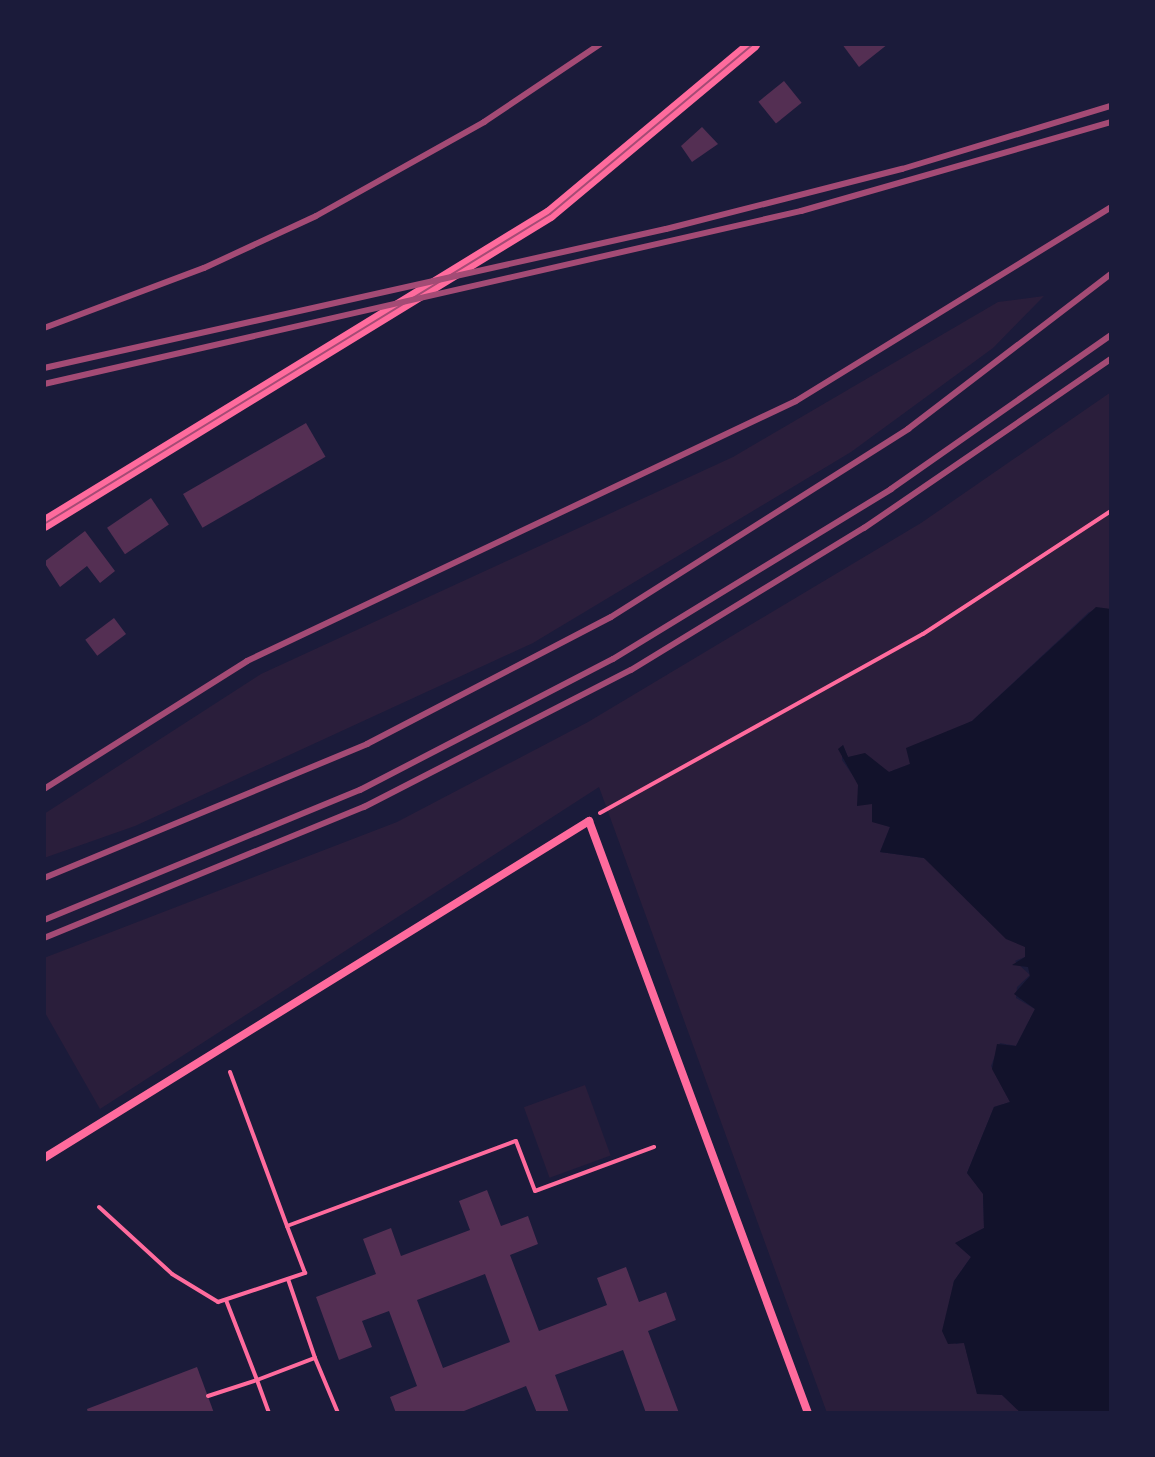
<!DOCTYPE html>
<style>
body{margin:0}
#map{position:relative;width:1155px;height:1457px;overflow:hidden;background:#1b1b3a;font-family:"Public Sans",sans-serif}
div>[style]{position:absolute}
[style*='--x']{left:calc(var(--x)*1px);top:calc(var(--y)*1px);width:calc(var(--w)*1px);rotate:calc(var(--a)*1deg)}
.green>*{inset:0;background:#2a1e3b;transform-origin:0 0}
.water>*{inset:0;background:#12122b}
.building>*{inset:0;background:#542f53;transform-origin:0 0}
.path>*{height:4px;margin:-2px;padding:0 2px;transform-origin:2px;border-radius:2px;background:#ff6b9d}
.minor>*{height:8px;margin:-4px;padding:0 4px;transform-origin:4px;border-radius:4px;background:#ff6b9d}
.secondary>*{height:14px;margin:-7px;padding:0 7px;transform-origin:7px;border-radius:7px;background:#ff6b9d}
.tram>*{height:2px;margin:-1px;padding:0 1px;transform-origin:1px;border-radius:1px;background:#a44b75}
.rail>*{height:6px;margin:-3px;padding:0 3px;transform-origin:3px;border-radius:3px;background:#a44b75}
span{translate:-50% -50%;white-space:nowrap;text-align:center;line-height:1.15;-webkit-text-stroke:8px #1b1b3a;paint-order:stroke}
.frame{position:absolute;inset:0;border:46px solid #1b1b3a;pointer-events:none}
</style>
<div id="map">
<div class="green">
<div style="clip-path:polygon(1044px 296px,993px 348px,851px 452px,533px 643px,135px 826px,44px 858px,44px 814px,261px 674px,733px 457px,998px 302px)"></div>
<div style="clip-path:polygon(1111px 392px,1111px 609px,1089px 612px,972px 721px,909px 752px,910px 764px,889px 772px,848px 757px,843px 745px,842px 760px,873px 804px,872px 821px,890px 827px,880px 852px,924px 858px,1025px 947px,1025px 957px,1015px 961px,1030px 975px,1017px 987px,1016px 998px,1035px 1009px,1016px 1046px,1000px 1043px,991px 1066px,1010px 1102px,994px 1107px,967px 1173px,983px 1193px,984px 1228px,956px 1243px,971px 1257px,954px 1281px,946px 1323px,956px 1344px,964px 1342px,977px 1393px,1002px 1395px,1021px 1413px,827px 1413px,599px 787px,100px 1109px,44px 1011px,44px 958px,397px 822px,588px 722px,921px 523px)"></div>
<div style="left:585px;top:1085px;width:75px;height:65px;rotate:70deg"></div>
</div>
<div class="water">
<div style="clip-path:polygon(1096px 607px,1111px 609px,1111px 1413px,1021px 1413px,1002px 1395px,977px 1394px,964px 1343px,948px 1344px,942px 1331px,954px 1281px,971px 1257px,955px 1243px,984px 1228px,983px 1194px,967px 1173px,994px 1107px,1010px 1102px,992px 1069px,997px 1044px,1016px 1046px,1035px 1009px,1014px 994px,1030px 976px,1028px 967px,1012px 965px,1025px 957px,1025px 947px,1006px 939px,924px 858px,880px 852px,890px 827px,872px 822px,872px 804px,857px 806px,858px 785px,838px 749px,843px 745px,848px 757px,865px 753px,889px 772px,910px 764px,906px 748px,972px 721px)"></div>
</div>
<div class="building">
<div style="clip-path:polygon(842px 44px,888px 44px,859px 67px)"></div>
<div style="left:784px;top:81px;width:28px;height:33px;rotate:51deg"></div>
<div style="clip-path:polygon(702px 127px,718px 144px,692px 162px,681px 146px)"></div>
<div style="left:306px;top:423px;width:39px;height:142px;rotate:60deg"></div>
<div style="left:151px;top:498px;width:32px;height:53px;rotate:56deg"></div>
<div style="clip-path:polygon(85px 531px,115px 571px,100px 583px,87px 566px,60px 587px,44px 562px)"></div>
<div style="left:114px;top:618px;width:20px;height:36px;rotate:53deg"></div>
<div style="clip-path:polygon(evenodd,487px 1190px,501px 1226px,528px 1216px,538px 1244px,510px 1255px,539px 1331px,607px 1305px,597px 1278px,626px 1267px,639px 1302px,666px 1292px,676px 1320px,648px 1331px,679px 1413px,646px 1413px,623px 1350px,555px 1375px,569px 1413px,537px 1413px,526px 1386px,459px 1413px,396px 1413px,390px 1397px,417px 1386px,389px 1311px,362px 1321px,372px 1347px,339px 1360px,316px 1297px,376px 1274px,363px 1239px,391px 1228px,401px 1256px,470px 1230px,459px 1201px,487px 1190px,485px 1274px,510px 1342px,443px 1368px,417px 1300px,485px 1274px)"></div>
<div style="clip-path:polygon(197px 1367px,214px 1413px,88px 1413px,87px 1409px)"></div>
</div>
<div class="path">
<div style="--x:600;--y:813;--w:369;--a:-29"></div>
<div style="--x:923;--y:634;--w:225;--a:-33.2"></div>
<div style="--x:230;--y:1072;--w:164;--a:69.7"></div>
<div style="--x:99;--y:1207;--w:99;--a:42.5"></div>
<div style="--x:172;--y:1274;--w:54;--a:31.3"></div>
<div style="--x:218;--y:1302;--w:92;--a:-18.4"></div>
<div style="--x:305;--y:1273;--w:50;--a:-111"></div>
<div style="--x:287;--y:1226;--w:244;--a:-20.4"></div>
<div style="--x:516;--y:1141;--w:53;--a:69.2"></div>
<div style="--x:535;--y:1191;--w:127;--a:-20.3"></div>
<div style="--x:288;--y:1279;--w:83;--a:71.1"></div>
<div style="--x:226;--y:1300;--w:86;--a:68.8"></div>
<div style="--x:257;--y:1380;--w:62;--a:-20.8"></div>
<div style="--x:315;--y:1358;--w:60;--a:67.3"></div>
<div style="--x:208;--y:1396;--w:52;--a:-18.1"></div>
<div style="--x:257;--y:1380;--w:35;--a:70"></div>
</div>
<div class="minor">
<div style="--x:44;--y:1158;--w:641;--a:-31.73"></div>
<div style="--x:589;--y:821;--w:631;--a:69.7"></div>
</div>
<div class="secondary">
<div style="--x:44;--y:524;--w:593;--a:-31.49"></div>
<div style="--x:550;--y:214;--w:265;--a:-39.9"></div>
</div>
<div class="tram">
<div style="--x:44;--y:524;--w:593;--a:-31.49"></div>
<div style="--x:550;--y:214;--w:265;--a:-39.9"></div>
</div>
<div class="rail">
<div style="--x:44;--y:328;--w:171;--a:-20.6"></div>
<div style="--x:204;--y:268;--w:123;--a:-24.9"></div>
<div style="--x:316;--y:216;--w:193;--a:-29.2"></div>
<div style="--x:484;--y:122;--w:140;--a:-33.9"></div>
<div style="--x:44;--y:368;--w:637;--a:-12.6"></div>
<div style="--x:666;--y:229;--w:244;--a:-14.3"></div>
<div style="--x:902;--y:169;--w:218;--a:-16.8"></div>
<div style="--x:44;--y:384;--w:777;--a:-12.87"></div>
<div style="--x:801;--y:211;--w:323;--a:-16"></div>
<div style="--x:44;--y:789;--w:240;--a:-32.2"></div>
<div style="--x:247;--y:661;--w:607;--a:-25.34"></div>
<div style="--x:796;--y:401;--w:370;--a:-31.6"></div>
<div style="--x:44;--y:878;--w:350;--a:-22.5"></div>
<div style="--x:367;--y:744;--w:275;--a:-27.5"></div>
<div style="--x:611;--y:617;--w:352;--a:-32.3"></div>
<div style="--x:908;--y:429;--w:255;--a:-37.4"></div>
<div style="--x:44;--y:920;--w:342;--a:-22.4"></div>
<div style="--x:360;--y:790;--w:285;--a:-27.4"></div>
<div style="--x:613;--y:659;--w:326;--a:-31.4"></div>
<div style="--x:891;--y:489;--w:269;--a:-35"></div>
<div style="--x:44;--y:938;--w:346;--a:-22.3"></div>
<div style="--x:364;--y:807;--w:300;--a:-27.2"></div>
<div style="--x:631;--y:670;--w:273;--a:-31.4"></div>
<div style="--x:864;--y:528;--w:299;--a:-34.4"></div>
</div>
<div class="frame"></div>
</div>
